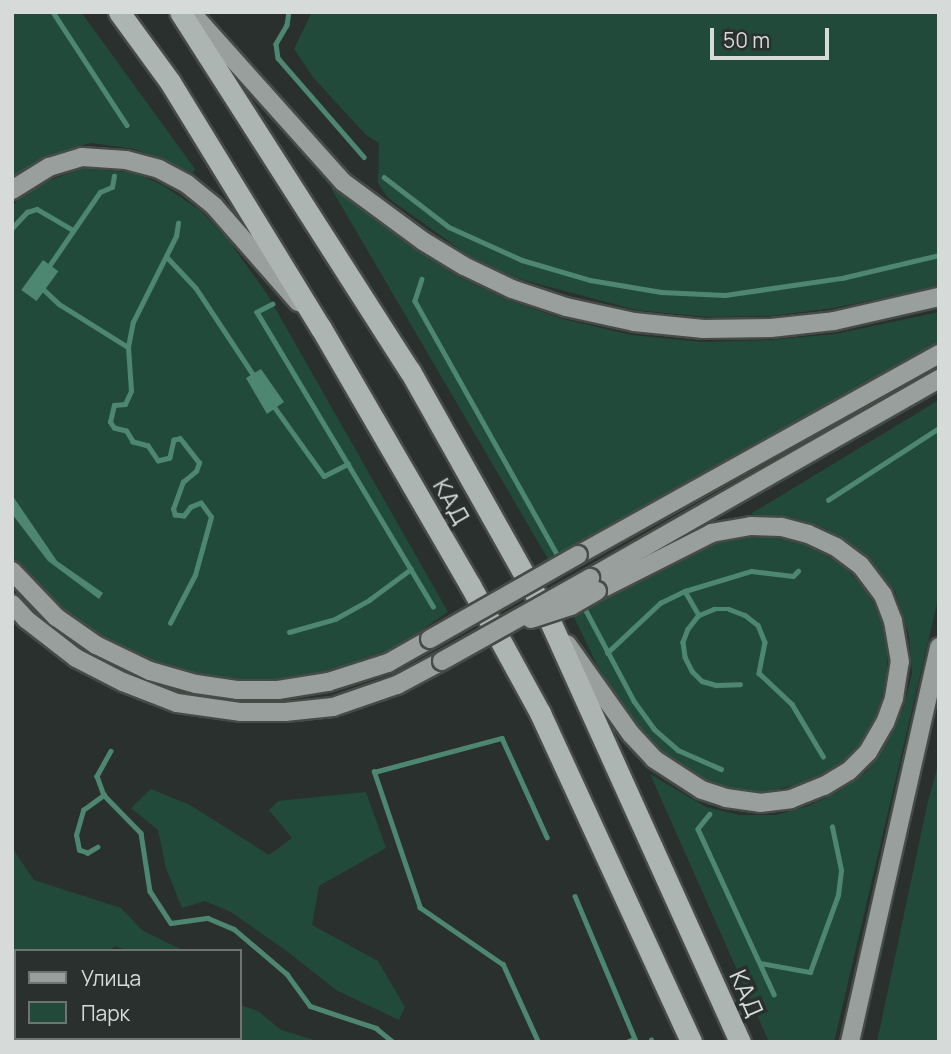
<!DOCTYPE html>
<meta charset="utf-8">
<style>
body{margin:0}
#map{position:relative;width:951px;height:1054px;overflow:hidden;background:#2a302d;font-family:Manrope,sans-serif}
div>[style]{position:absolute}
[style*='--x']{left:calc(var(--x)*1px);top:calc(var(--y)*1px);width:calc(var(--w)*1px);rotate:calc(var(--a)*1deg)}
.green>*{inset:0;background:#224a3b}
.water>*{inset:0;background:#4e8771;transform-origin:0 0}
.stream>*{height:4.5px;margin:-2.25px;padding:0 2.25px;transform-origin:2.25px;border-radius:2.25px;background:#4e8771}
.roads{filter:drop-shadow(2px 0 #464b48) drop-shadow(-2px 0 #464b48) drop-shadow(0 2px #464b48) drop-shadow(0 -2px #464b48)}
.primary>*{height:18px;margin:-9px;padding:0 9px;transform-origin:9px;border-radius:9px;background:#989f9c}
.highway>*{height:21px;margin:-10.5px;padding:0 10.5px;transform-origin:10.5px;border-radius:10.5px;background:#acb5b1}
.bridges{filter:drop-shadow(2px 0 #464b48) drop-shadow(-2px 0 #464b48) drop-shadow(0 2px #464b48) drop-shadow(0 -2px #464b48)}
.primary-bridge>*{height:18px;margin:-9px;padding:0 9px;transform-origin:9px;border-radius:9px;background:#989f9c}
span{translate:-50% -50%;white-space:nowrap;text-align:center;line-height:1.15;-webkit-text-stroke:7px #2a302d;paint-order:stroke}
.street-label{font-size:24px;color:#d6dad8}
.frame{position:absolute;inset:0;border:14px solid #d6dad8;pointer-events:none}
.legend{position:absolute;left:14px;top:949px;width:228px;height:91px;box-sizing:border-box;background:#2a302d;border:2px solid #6f7471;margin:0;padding:9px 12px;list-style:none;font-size:21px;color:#d6dad8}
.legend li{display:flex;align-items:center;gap:14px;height:35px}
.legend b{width:35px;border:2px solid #6f7471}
.scale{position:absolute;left:710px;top:28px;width:119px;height:32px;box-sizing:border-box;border:4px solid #d6dad8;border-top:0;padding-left:9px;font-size:21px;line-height:24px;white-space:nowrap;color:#d6dad8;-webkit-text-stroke:5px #2a302d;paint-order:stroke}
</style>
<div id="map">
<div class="green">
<div style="clip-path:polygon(12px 12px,81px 12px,195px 169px,193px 173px,135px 149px,91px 143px,53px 154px,12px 180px)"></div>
<div style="clip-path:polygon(312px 12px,939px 12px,939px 286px,834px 308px,771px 316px,707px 317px,636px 310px,516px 278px,468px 255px,388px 198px,378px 183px,379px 143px,366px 135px,313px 77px,294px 49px)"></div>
<div style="clip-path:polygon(83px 168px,136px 173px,164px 186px,201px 211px,229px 241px,267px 294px,448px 612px,423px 629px,426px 637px,379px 658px,327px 673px,283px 681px,202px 678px,110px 646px,72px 619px,35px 585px,12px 556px,12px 206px,32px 187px)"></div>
<div style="clip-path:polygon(335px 186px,416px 250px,459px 277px,508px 300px,563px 319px,632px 335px,703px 342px,770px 340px,835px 334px,939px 312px,939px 346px,578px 548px,574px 545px,548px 559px,331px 188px)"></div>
<div style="clip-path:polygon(939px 400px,939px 595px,834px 1042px,769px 1042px,650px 774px,706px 807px,740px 815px,776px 815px,808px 806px,838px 792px,866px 772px,889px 738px,904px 707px,912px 673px,909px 636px,895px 591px,865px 555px,826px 529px,791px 517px,754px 517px,752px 513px)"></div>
<div style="clip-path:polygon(746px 533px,778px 535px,811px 546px,843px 566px,866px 589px,881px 619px,888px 651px,886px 682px,877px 713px,863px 740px,845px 760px,815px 781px,760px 793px,721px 789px,664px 756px,638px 731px,597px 665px,574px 617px,639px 573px,709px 540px)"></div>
<div style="clip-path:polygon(939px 762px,939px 1042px,877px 1042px,928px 801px)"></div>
<div style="clip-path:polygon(151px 789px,190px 805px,269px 855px,292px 838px,269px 810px,278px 801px,366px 792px,386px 848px,319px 886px,312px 925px,378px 961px,405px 1007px,399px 1020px,336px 990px,288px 952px,231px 912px,205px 901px,182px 908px,166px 868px,158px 830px,131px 808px)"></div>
<div style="clip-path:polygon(12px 848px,34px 880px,121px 908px,142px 930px,184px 951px,130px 951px,115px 946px,109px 951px,16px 951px,16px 1038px,240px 1038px,240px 1005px,258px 1011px,281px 1030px,321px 1042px,12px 1042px)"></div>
</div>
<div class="water">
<div style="left:43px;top:260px;width:19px;height:37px;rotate:36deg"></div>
<div style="clip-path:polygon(261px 369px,284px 402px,267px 414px,246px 378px)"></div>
<div style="clip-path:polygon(12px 495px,57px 561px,103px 593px,99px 599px,48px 561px,12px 514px)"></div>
</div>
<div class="stream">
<div style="--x:53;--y:12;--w:135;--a:56.8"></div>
<div style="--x:289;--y:12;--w:13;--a:99"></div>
<div style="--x:287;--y:25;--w:22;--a:120"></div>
<div style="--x:276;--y:44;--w:14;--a:82"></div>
<div style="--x:278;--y:58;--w:131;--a:49"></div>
<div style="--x:384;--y:177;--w:82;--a:37.6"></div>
<div style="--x:449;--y:227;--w:80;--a:24.3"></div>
<div style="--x:522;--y:260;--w:71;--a:16.4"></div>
<div style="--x:590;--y:280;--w:72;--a:9.6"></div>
<div style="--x:661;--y:292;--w:64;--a:2.7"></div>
<div style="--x:725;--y:295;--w:118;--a:-8.3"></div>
<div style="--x:842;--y:278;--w:100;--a:-13.3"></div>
<div style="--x:12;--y:228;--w:22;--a:-47"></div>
<div style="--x:27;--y:212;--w:10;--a:-17"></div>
<div style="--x:37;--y:209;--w:42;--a:30.3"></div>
<div style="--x:167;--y:257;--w:42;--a:46.9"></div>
<div style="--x:196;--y:288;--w:107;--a:56.5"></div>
<div style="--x:47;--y:269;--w:93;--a:-55.5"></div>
<div style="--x:100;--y:192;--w:13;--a:-23"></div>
<div style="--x:112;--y:187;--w:11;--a:-80"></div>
<div style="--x:422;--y:279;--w:23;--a:108"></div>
<div style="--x:415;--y:301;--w:298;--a:60.7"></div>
<div style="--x:41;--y:287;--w:25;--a:43"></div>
<div style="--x:59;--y:304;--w:81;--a:31.9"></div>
<div style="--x:273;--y:304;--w:18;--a:153"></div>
<div style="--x:257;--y:312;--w:343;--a:59.1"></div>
<div style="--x:273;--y:405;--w:87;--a:54.3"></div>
<div style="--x:324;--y:476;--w:27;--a:-27"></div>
<div style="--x:828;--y:500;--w:132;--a:-33"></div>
<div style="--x:685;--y:591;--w:28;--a:60"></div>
<div style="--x:699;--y:615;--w:18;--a:128"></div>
<div style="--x:688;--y:629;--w:14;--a:111"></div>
<div style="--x:683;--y:642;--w:15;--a:82"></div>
<div style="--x:685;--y:657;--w:16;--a:63"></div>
<div style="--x:692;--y:671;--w:14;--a:45"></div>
<div style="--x:702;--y:681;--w:15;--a:16"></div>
<div style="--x:716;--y:685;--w:24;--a:-2"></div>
<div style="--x:582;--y:603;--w:111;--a:62"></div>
<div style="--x:634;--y:701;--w:34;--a:54"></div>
<div style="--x:654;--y:729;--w:32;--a:41"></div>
<div style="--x:678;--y:750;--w:47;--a:23.8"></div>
<div style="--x:699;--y:615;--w:16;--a:-22"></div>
<div style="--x:714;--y:609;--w:15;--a:0"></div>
<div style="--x:729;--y:609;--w:17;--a:21"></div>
<div style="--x:745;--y:615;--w:16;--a:38"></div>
<div style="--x:758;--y:625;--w:18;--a:68"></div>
<div style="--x:765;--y:642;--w:32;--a:101"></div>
<div style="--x:759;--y:673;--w:45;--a:43.2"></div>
<div style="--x:792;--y:704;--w:61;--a:59.2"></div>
<div style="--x:170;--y:623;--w:54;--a:-62.5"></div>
<div style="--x:195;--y:575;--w:60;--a:-74.6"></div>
<div style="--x:211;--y:517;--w:17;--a:-126"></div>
<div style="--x:201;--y:503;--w:11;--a:158"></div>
<div style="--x:191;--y:507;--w:11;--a:128"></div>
<div style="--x:184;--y:516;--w:9;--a:-174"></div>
<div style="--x:175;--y:515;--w:6;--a:-108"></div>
<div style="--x:173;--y:509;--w:29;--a:-70"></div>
<div style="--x:183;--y:482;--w:17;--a:-40"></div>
<div style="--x:196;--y:471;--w:9;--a:-69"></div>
<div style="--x:199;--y:463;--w:31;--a:-128"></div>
<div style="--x:180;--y:439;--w:6;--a:171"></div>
<div style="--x:174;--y:440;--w:18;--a:103"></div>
<div style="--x:170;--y:458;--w:12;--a:166"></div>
<div style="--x:158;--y:461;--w:18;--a:-124"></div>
<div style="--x:148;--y:446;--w:16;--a:-165"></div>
<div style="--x:133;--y:442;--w:13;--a:-122"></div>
<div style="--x:126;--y:431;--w:12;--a:-166"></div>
<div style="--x:114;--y:428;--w:7;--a:-124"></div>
<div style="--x:110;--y:422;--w:17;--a:-77"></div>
<div style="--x:114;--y:405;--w:11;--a:-5"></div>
<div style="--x:125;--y:404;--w:14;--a:-65"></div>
<div style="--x:131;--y:391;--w:44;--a:-93.9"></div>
<div style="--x:128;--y:347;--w:25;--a:-79"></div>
<div style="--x:133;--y:322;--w:96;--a:-63.4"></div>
<div style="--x:176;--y:236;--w:13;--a:-81"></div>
<div style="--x:289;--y:632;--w:48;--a:-15.8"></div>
<div style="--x:335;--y:619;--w:39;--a:-29"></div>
<div style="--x:369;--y:600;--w:52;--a:-36.4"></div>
<div style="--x:607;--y:653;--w:73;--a:-43.3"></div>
<div style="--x:660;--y:603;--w:28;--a:-26"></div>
<div style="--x:685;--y:591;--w:69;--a:-16.9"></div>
<div style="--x:751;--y:571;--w:42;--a:6.8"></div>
<div style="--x:793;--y:576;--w:7;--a:-45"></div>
<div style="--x:111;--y:751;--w:29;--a:119"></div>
<div style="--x:97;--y:776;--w:20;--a:70"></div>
<div style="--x:104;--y:795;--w:53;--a:45.8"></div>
<div style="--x:141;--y:833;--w:59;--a:81.2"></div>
<div style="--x:150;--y:891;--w:38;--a:57"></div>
<div style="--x:171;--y:923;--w:37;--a:-8"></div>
<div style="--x:208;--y:918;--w:28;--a:23"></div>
<div style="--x:234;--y:929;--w:70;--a:40.3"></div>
<div style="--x:287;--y:974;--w:39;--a:54"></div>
<div style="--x:310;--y:1006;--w:70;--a:18.4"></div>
<div style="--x:376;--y:1028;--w:22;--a:39"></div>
<div style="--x:710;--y:814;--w:19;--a:129"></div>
<div style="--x:698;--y:829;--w:182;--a:65.3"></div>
<div style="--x:98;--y:847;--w:12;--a:149"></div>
<div style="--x:88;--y:853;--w:9;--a:-162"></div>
<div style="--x:79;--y:850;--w:15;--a:-101"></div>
<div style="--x:76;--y:835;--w:26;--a:-74"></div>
<div style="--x:83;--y:810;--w:26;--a:-36"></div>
<div style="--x:575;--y:896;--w:155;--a:67.2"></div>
<div style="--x:635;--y:1039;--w:8;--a:157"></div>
<div style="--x:760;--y:963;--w:51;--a:10.2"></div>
<div style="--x:810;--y:972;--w:82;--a:-70"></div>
<div style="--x:838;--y:895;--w:25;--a:-83"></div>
<div style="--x:841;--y:870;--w:44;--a:-101.8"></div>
<div style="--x:538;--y:1042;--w:85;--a:-114.4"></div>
<div style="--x:503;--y:965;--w:101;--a:-145.5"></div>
<div style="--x:420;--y:908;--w:144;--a:-108.7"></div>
<div style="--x:374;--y:772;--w:132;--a:-14.9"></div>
<div style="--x:502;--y:738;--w:109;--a:65.6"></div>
<div style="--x:651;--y:1042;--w:2;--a:-90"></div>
</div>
<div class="roads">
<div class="primary">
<div style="--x:191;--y:12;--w:228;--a:48.2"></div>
<div style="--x:343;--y:182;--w:99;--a:36.4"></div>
<div style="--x:423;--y:241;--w:48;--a:31.4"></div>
<div style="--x:464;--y:266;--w:53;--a:25.6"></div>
<div style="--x:512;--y:289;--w:57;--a:18.4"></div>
<div style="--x:566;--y:307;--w:70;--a:12.4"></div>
<div style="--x:634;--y:322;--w:70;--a:5.7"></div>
<div style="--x:704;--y:329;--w:67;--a:-0.9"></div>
<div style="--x:771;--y:328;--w:63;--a:-6.3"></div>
<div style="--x:834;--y:321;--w:108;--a:-12.9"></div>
<div style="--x:12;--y:190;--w:44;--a:-31.9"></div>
<div style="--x:49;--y:167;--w:34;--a:-17"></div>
<div style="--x:82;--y:157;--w:44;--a:3.9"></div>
<div style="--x:126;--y:160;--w:34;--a:15"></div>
<div style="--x:159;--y:169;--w:32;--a:28"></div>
<div style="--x:187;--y:184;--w:35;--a:39"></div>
<div style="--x:214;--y:206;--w:128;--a:48.8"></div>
<div style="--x:578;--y:555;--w:413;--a:-29.1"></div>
<div style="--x:12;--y:571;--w:64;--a:46.3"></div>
<div style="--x:56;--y:617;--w:49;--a:35"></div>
<div style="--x:96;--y:645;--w:60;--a:25.7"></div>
<div style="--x:150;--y:671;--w:48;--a:15.8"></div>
<div style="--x:196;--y:684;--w:41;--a:8.3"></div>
<div style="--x:237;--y:690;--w:41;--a:0"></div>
<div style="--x:278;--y:690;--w:51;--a:-9.1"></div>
<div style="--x:328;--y:682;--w:63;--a:-17.6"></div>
<div style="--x:388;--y:663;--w:48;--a:-29.7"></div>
<div style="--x:590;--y:578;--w:402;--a:-29.7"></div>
<div style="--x:12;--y:604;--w:22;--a:47"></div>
<div style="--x:27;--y:620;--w:62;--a:37.8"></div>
<div style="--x:76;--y:658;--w:53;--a:27.1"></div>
<div style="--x:123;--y:682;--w:58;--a:21.3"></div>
<div style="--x:177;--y:703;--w:65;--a:8"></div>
<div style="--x:241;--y:712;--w:44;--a:0"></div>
<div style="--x:285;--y:712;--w:48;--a:-5.9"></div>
<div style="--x:333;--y:707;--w:68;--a:-19"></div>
<div style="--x:397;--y:685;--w:51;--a:-28.1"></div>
<div style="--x:567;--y:644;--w:110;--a:54.6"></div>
<div style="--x:631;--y:734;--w:34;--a:47"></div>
<div style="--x:654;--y:759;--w:57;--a:32.9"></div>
<div style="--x:702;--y:790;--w:25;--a:18"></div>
<div style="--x:726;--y:798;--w:34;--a:8"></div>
<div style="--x:760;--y:803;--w:31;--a:-7"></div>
<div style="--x:791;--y:799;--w:35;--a:-22"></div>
<div style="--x:824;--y:786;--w:29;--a:-31"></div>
<div style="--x:849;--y:771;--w:27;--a:-45"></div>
<div style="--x:868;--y:752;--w:34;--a:-60"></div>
<div style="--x:885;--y:723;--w:27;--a:-70"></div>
<div style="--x:894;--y:698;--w:36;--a:-81"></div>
<div style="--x:900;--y:662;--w:42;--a:-99.7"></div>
<div style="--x:893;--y:621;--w:28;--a:-111"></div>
<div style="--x:883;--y:595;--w:38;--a:-127"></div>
<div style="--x:860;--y:565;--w:30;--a:-143"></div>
<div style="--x:836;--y:547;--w:31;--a:-155"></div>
<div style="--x:808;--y:534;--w:28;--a:-165"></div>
<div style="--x:781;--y:527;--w:30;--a:-178"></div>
<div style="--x:751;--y:526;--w:40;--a:170"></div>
<div style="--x:712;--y:533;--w:129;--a:153.2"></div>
<div style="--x:850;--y:1042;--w:405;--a:-77.3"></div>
</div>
<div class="highway">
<div style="--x:119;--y:12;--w:87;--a:53.9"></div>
<div style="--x:170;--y:82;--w:289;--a:58.5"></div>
<div style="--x:321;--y:328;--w:297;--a:59.9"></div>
<div style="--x:470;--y:585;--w:146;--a:61.3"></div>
<div style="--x:540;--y:713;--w:362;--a:65.3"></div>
<div style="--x:180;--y:12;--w:426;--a:57.4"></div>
<div style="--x:410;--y:371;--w:284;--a:60.7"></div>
<div style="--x:549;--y:619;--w:464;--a:65.7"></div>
</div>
</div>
<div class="bridges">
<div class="primary-bridge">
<div style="--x:531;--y:619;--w:42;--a:-18"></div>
<div style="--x:571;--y:606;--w:30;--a:-30"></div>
<div style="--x:430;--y:639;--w:170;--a:-29.6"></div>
<div style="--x:442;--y:661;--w:170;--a:-29.3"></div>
</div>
</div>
<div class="street-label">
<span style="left:452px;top:501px;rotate:60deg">КАД</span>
<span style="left:747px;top:993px;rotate:66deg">КАД</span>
</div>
<div class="frame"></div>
<ul class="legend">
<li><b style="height:9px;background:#989f9c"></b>Улица</li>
<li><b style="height:19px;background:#224a3b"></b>Парк</li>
</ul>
<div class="scale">50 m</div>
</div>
